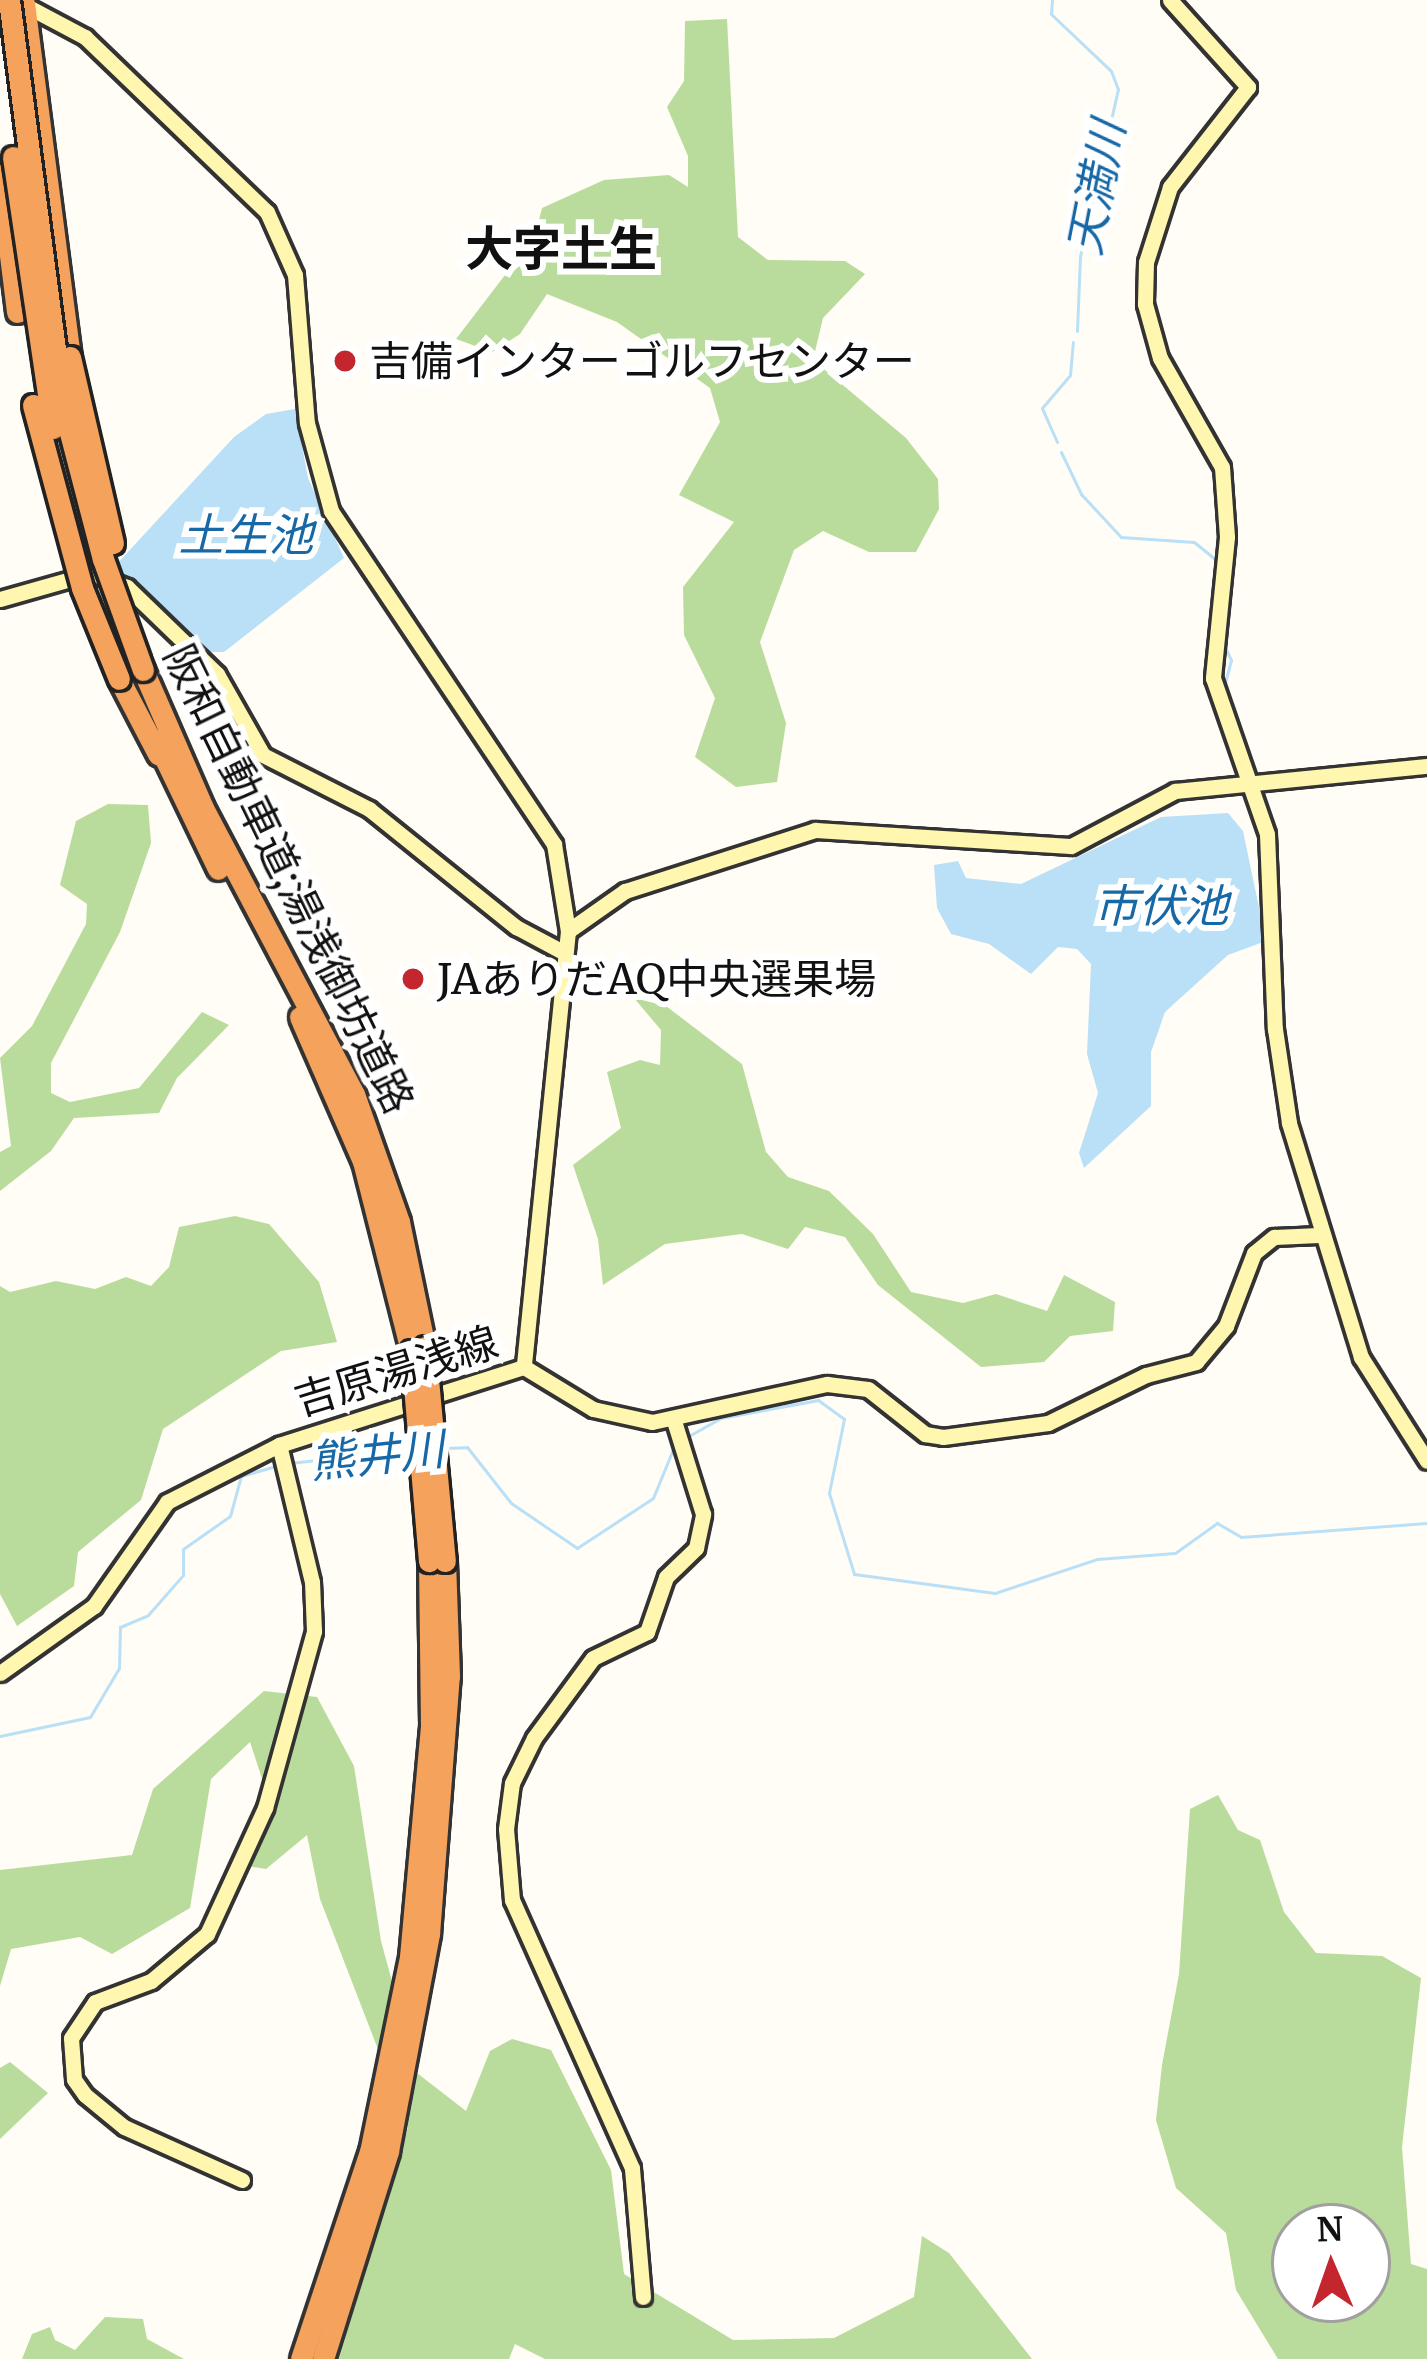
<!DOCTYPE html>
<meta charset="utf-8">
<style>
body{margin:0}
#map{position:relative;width:1427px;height:2359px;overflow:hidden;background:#fffdf5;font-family:Merriweather,"Noto Sans JP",serif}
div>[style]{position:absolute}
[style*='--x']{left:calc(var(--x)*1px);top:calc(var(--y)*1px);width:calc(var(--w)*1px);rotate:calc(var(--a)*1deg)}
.forest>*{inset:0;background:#b9dc9c}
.water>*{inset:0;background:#b9e0f7}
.stream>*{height:3px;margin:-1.5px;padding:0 1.5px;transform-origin:1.5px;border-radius:1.5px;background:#b9e0f7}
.roads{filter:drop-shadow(3px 0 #333) drop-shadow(-3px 0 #333) drop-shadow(0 3px #333) drop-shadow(0 -3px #333)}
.secondary>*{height:15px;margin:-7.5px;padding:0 7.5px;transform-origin:7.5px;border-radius:7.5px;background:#fff6b0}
.highway>*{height:21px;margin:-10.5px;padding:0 10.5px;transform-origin:10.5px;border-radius:10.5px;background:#f5a25d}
.bridges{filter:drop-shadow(3px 0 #222) drop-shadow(-3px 0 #222) drop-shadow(0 3px #222) drop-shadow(0 -3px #222)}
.highway-bridge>*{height:21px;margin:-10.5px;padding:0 10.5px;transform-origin:10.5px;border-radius:10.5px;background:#f5a25d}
.dots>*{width:33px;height:33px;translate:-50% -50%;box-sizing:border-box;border:6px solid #fff;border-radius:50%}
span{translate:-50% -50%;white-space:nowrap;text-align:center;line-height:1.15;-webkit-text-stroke:12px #fff;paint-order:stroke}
.poi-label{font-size:42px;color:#111}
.left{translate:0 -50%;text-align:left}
.street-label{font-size:42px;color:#111}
.water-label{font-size:45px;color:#1768a6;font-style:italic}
.quarter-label{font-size:48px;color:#111;font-weight:700}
.north{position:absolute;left:1271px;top:2203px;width:120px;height:120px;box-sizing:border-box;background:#fff;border:3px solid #a0a0a0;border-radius:50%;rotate:358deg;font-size:33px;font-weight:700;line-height:48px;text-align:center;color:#111}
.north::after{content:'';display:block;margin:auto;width:42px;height:54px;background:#c4262e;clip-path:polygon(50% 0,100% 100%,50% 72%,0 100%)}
</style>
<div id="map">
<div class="forest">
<div style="clip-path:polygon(727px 19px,738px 237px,768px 260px,845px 261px,865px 274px,823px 318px,813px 360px,906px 438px,938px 479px,939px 509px,916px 552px,869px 552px,823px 531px,794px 550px,760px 642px,786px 723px,777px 782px,736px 787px,695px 757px,715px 698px,684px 635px,683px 587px,734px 522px,679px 495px,720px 422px,710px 388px,617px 322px,547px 294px,520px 334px,492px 352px,456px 339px,535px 236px,542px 208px,604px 180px,669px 175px,688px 187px,688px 156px,667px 107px,684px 81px,685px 21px)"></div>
<div style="clip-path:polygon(108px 804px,148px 805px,151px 843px,120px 932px,51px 1063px,51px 1093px,70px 1102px,139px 1088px,202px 1012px,229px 1025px,177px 1078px,159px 1113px,74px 1118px,51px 1151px,0 1191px,0 1152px,11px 1146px,0 1058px,32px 1026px,86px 924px,87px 904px,60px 885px,76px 821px)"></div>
<div style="clip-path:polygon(634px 998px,666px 1006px,742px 1064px,766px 1152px,788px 1177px,829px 1191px,873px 1234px,911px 1292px,963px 1303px,996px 1294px,1047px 1311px,1064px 1275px,1115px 1302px,1113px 1331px,1070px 1336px,1044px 1362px,981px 1367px,878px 1285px,845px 1237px,805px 1227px,788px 1249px,742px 1234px,665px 1244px,603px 1285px,598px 1239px,573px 1165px,621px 1128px,607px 1072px,640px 1060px,660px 1065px,661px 1030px)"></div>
<div style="clip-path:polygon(235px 1216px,269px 1224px,319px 1282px,337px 1342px,281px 1351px,163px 1429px,141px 1500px,78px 1552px,74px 1586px,17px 1626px,0 1594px,0 1286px,10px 1292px,56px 1281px,95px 1289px,126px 1277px,151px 1286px,169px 1267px,179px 1227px)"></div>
<div style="clip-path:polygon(264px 1691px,317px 1697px,354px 1766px,381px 1941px,417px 2073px,466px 2111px,490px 2051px,512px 2039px,551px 2050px,611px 2170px,624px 2274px,733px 2340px,834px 2338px,914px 2297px,922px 2236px,949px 2253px,1032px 2359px,545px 2359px,515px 2344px,509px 2359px,339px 2359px,408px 2127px,320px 1899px,307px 1835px,266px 1869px,241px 1865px,269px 1800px,250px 1742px,211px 1779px,190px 1908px,112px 1954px,80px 1937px,11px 1949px,0 1986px,0 1870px,132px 1855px,153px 1789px)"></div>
<div style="clip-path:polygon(evenodd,1218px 1795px,1238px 1830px,1260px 1840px,1284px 1912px,1316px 1953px,1382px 1956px,1421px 1978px,1402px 2147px,1411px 2264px,1427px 2269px,1427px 2359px,1278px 2359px,1236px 2290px,1226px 2233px,1176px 2188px,1156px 2120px,1162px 2065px,1179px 1974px,1190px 1809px,1218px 1795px,1295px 2227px,1367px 2227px,1367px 2299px,1295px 2299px,1295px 2227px)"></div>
<div style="clip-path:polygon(10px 2062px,48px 2093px,0 2139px,0 2068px)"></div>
<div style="clip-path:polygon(105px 2317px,143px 2319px,147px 2339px,184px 2359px,22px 2359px,32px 2334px,50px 2327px,55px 2340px,75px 2350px)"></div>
</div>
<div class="water">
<div style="clip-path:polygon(295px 409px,308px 478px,344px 558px,224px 652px,200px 652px,115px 566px,234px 437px,266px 414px)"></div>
<div style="clip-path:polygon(1228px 813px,1243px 831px,1266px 941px,1228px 955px,1165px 1012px,1151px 1052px,1151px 1106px,1084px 1168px,1079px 1153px,1098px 1093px,1087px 1054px,1091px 964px,1077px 949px,1058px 947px,1031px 974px,989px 944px,951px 934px,937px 908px,934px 865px,958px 861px,966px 878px,1021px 884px,1161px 817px)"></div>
</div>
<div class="stream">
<div style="--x:1052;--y:0;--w:14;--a:94"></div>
<div style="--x:1051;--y:14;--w:83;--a:43.5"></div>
<div style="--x:1111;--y:71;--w:19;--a:69"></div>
<div style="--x:1118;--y:89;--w:171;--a:102.8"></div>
<div style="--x:1080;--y:256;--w:75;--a:92.3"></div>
<div style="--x:1057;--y:442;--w:37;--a:-114"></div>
<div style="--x:1042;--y:408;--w:43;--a:-49.7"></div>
<div style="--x:1070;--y:375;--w:33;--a:-85"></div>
<div style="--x:1061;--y:452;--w:47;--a:64.5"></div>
<div style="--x:1081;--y:494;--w:59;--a:47.1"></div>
<div style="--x:1121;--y:537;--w:73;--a:3.9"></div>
<div style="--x:1194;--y:542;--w:33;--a:39"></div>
<div style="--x:1226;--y:624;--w:46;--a:-82.6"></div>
<div style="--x:1224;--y:645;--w:17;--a:65"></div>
<div style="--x:1231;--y:660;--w:28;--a:105"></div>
<div style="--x:685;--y:1438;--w:41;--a:-29.1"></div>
<div style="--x:721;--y:1418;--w:99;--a:-10.5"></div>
<div style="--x:818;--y:1400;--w:32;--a:36"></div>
<div style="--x:844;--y:1419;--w:76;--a:101.5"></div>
<div style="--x:829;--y:1493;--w:85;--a:72.8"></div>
<div style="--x:854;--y:1574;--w:142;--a:7.7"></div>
<div style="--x:995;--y:1593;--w:108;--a:-18.4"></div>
<div style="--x:1097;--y:1559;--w:78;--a:-4.4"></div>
<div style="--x:1175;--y:1553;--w:52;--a:-35.5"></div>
<div style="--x:1217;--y:1523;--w:28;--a:30"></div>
<div style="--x:1241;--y:1537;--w:187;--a:-4.3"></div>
<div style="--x:444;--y:1448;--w:23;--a:-2"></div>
<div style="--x:467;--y:1447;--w:71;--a:51.8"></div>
<div style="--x:511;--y:1503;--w:80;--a:34.3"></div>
<div style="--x:577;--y:1548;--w:91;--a:-33.3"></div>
<div style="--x:653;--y:1498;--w:61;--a:-67.7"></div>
<div style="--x:289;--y:1463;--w:123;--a:-6.1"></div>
<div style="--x:0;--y:1736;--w:92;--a:-11.9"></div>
<div style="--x:90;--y:1717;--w:57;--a:-59.4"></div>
<div style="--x:119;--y:1668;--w:41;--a:-88.6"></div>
<div style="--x:120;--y:1627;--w:30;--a:-23"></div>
<div style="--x:148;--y:1615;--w:53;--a:-48.8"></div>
<div style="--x:183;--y:1575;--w:26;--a:-90"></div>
<div style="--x:183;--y:1549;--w:57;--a:-35.1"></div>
<div style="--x:230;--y:1516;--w:41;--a:-74.6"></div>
<div style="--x:241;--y:1476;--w:40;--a:-16"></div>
</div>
<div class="roads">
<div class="secondary">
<div style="--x:1170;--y:0;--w:117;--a:48.1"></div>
<div style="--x:1248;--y:87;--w:127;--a:128"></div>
<div style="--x:1170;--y:187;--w:79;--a:107.7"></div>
<div style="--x:1146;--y:262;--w:42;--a:91.4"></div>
<div style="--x:1145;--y:304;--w:56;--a:74.5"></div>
<div style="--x:1160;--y:358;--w:125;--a:60.4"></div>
<div style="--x:1222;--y:467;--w:70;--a:85.9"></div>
<div style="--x:1227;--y:537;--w:142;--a:95.7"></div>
<div style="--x:1213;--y:678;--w:165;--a:70.9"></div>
<div style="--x:1267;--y:834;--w:195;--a:87.7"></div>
<div style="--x:1275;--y:1029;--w:95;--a:81.5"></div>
<div style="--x:1289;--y:1123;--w:245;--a:72.9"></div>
<div style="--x:1361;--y:1357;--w:123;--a:57.6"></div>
<div style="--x:17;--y:1;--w:77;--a:27.9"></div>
<div style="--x:85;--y:37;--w:252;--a:43.9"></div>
<div style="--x:267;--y:212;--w:69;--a:66"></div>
<div style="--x:295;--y:275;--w:148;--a:85.4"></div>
<div style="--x:307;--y:423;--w:91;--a:74.7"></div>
<div style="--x:331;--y:511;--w:401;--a:56.2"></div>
<div style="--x:554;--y:844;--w:88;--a:80.9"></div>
<div style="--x:568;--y:931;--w:438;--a:95.8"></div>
<div style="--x:0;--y:599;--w:96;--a:-15.8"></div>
<div style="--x:92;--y:573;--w:38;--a:22"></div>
<div style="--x:127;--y:587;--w:125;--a:44"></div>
<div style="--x:217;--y:674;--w:93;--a:60.4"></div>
<div style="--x:263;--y:755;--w:119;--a:27"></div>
<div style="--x:369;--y:809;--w:189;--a:38.8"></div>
<div style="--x:516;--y:927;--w:55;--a:28"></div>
<div style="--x:568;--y:931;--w:70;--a:-35.1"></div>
<div style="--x:625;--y:891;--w:200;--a:-17.8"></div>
<div style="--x:815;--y:830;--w:256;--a:3.6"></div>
<div style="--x:1071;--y:846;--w:118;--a:-27.9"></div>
<div style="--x:1175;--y:791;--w:253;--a:-5.7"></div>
<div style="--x:0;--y:1673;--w:115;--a:-35.5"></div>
<div style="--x:94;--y:1606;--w:127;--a:-54.9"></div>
<div style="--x:167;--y:1502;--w:126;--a:-27"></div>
<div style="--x:279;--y:1445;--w:257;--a:-17.7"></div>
<div style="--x:524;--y:1367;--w:81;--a:31.3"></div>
<div style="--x:593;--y:1409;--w:60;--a:12.4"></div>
<div style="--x:652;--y:1422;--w:179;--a:-12.3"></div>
<div style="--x:827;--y:1384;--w:41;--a:7"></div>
<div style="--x:868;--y:1389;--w:73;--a:38.3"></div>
<div style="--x:925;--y:1434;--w:18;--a:9"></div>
<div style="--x:943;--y:1437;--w:106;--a:-7.6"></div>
<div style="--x:1048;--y:1423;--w:109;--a:-26.1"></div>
<div style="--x:1146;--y:1375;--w:52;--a:-14.6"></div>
<div style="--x:1196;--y:1362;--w:47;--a:-50.2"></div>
<div style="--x:1226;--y:1326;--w:78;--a:-69"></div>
<div style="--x:1254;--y:1253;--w:26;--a:-39"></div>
<div style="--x:1274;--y:1237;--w:45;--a:-2.5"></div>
<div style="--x:242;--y:2180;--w:129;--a:-155.8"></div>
<div style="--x:124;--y:2127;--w:50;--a:-140.6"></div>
<div style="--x:85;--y:2095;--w:19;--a:-125"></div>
<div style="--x:74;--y:2079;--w:41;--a:-94.2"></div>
<div style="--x:71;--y:2038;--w:43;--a:-56.3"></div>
<div style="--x:95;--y:2002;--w:60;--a:-20.6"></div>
<div style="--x:151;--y:1981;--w:73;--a:-40"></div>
<div style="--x:207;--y:1934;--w:139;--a:-65.3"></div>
<div style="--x:265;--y:1808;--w:184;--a:-74.5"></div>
<div style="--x:314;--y:1631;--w:49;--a:-92.3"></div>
<div style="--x:312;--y:1582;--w:141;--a:-103.5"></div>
<div style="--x:643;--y:2297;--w:129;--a:-94.9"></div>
<div style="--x:632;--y:2168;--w:294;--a:-114.1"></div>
<div style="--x:512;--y:1900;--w:71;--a:-94.8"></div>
<div style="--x:506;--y:1829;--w:46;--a:-82.6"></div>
<div style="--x:512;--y:1783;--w:50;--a:-63.9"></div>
<div style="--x:534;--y:1738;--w:99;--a:-53.6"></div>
<div style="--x:593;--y:1658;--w:60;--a:-25.7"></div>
<div style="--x:647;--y:1632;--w:58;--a:-70.9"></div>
<div style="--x:666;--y:1577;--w:42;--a:-44"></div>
<div style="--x:696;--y:1548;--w:35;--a:-78"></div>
<div style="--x:703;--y:1514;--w:97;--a:-107.3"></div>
</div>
<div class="highway">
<div style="--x:24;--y:3;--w:357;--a:82.6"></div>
<div style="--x:0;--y:175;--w:138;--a:82.9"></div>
<div style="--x:143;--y:670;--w:150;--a:66.5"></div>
<div style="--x:203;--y:808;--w:323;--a:62.2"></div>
<div style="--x:354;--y:1094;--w:136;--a:70.6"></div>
<div style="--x:399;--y:1222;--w:128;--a:78.3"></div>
<div style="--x:119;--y:679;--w:85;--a:62.5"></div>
<div style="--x:156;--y:740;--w:143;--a:64.3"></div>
<div style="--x:300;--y:1017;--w:157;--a:66.4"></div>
<div style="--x:363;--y:1161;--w:196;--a:75.8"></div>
<div style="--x:301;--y:2359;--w:218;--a:-71.6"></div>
<div style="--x:370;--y:2152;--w:199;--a:-78.4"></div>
<div style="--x:410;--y:1957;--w:233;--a:-84.8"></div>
<div style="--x:431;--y:1725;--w:164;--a:-90.7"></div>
<div style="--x:323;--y:2359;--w:218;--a:-72.6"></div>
<div style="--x:388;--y:2151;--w:221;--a:-79.3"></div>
<div style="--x:429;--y:1934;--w:259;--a:-85.6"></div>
<div style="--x:449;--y:1676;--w:115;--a:-92"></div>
</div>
</div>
<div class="bridges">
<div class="highway-bridge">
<div style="--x:9;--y:0;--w:405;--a:82.5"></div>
<div style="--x:62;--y:402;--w:162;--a:75.4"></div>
<div style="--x:103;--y:559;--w:118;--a:70.2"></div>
<div style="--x:13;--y:157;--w:274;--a:81.6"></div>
<div style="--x:70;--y:357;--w:191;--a:77"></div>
<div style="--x:33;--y:405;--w:189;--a:75"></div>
<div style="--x:82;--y:588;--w:98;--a:67.9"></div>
<div style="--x:425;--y:1347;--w:215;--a:84.7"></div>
<div style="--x:411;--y:1351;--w:211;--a:85.1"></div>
</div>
</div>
<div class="dots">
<div style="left:345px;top:361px;background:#c4262e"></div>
<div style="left:413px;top:979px;background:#c4262e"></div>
</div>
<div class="poi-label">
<span class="left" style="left:369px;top:361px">吉備インターゴルフセンター</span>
<span class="left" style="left:437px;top:979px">JAありだAQ中央選果場</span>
</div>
<div class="street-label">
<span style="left:289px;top:879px;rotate:64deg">阪和自動車道;湯浅御坊道路</span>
<span style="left:396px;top:1371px;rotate:-17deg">吉原湯浅線</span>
</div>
<div class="water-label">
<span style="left:1097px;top:188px;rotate:-79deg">天満川</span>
<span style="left:246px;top:536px">土生池</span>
<span style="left:1161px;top:907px">市伏池</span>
<span style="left:377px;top:1456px;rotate:-6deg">熊井川</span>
</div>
<div class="quarter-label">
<span style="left:561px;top:250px">大字土生</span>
</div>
<div class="north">N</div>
</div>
